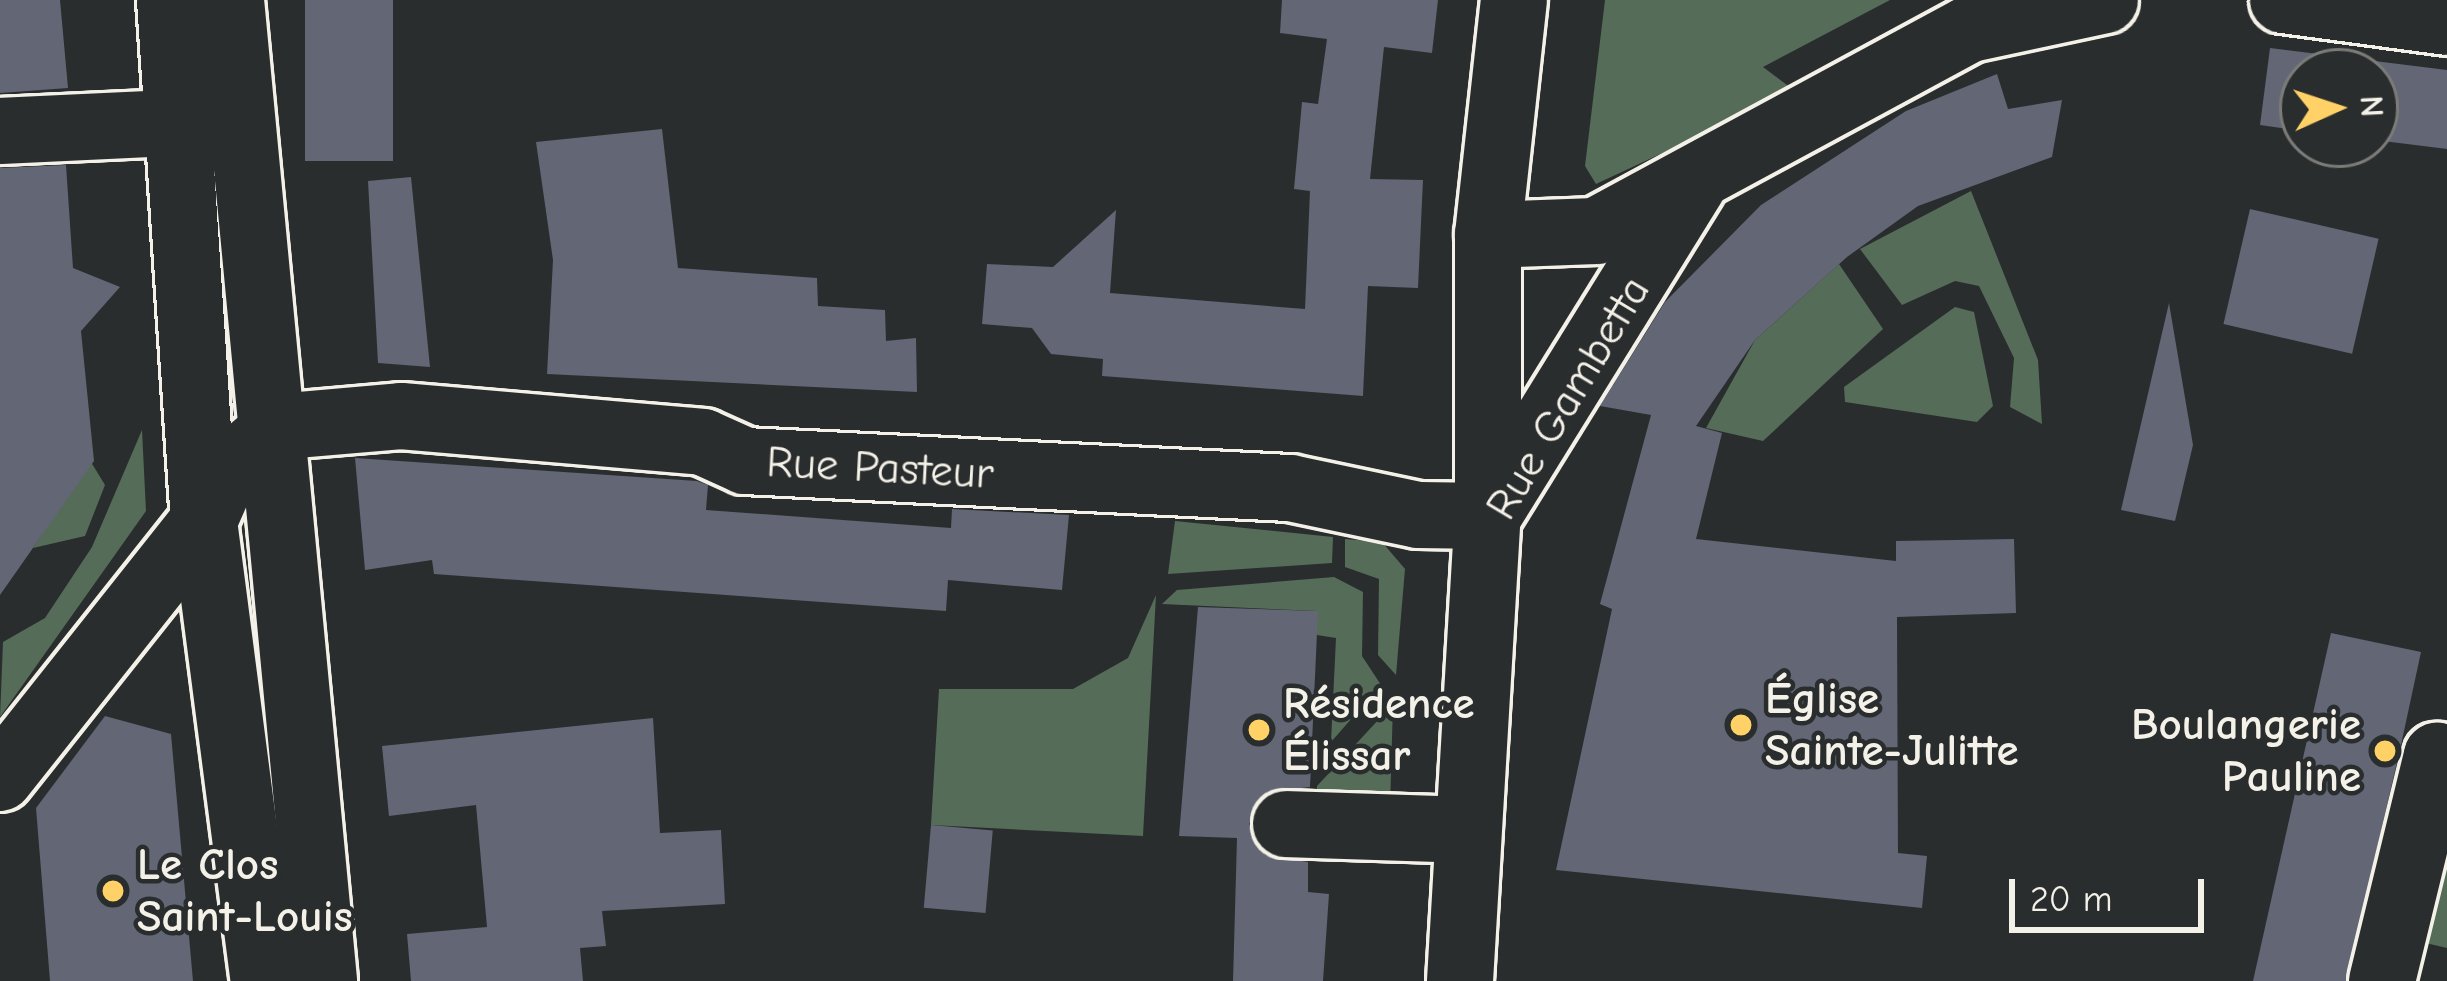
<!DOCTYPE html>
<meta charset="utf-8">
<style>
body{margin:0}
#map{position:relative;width:2447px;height:981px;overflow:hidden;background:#2a2d2e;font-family:"Comic Neue",sans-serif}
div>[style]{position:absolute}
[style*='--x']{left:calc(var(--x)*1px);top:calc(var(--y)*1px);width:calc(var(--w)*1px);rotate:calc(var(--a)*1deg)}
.green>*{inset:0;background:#556c59}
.building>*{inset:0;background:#626675;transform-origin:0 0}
.roads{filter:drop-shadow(3px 0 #f4f1e8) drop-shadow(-3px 0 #f4f1e8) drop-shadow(0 3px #f4f1e8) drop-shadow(0 -3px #f4f1e8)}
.minor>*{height:66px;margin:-33px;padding:0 33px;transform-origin:33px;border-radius:33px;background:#2a2d2e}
.major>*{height:66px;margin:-33px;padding:0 33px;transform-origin:33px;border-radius:33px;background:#2a2d2e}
.dots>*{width:33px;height:33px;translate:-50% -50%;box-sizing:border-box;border:6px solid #2a2d2e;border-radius:50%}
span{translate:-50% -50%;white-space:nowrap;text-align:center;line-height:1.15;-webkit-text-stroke:9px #2a2d2e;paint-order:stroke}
.street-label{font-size:45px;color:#f4f1e8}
.poi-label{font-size:45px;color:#f4f1e8;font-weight:700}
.left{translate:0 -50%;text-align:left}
.right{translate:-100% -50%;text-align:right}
.north{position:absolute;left:2279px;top:48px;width:120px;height:120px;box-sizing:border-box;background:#2a2d2e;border:3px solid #7b7b78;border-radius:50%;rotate:87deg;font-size:33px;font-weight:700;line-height:48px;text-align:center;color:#f4f1e8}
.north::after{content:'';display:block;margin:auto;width:42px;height:54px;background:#ffd166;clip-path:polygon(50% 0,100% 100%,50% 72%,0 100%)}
.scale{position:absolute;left:2009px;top:879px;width:195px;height:54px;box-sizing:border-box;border:6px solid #f4f1e8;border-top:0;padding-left:15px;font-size:36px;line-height:42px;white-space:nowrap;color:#f4f1e8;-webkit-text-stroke:9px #2a2d2e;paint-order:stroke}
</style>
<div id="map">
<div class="green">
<div style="clip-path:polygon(1605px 0,1890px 0,1763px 67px,1795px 91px,1596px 184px,1585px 166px)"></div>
<div style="clip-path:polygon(1971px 191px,2038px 360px,2042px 424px,2010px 407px,2014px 358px,1979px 286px,1955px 281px,1902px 305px,1860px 249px)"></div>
<div style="clip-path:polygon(1839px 264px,1883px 329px,1763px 441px,1706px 428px,1755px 340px)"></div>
<div style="clip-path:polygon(1955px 307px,1974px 312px,1993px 406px,1977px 422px,1845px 402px,1844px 387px)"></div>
<div style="clip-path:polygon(142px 430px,146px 511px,0 717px,3px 642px,45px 618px,92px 547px)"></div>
<div style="clip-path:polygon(91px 462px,105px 485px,85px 536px,33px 548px)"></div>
<div style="clip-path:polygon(1175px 521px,1333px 537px,1332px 563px,1168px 574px)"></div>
<div style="clip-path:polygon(1345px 539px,1382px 542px,1405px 569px,1396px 675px,1378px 655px,1379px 579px,1345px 567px)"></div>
<div style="clip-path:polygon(1334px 577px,1363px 592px,1362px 656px,1381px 685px,1331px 742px,1336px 638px,1317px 635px,1317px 611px,1162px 604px,1177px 590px)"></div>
<div style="clip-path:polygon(1156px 595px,1143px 836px,931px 825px,939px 689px,1073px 689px,1128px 658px)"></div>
<div style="clip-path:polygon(1393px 704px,1390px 808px,1316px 806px,1317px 786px)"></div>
<div style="clip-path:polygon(2447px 826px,2447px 948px,2413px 940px)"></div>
</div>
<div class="building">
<div style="clip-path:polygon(0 0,60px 0,68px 88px,0 93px)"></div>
<div style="left:305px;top:0;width:88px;height:161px"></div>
<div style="clip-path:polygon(1282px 0,1438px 0,1432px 53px,1384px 47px,1370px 179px,1423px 180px,1418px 288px,1368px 286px,1363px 396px,1102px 376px,1103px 359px,1051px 354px,1032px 328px,982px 324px,987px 264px,1053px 267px,1116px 210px,1110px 293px,1305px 309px,1310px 191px,1294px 189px,1302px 102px,1318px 104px,1327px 39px,1280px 33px)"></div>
<div style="clip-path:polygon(2270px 48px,2447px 70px,2447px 149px,2375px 140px,2375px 72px,2303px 72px,2303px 131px,2260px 125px)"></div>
<div style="clip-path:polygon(1997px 74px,2008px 109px,2062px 100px,2052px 157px,1918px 206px,1847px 257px,1755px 340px,1696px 426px,1722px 433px,1696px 539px,1896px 561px,1896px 541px,2014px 539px,2016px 613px,1897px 617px,1898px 853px,1927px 856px,1922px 908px,1556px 870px,1612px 609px,1600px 604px,1651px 415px,1600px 406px,1665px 302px,1761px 205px,1906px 111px)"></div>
<div style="clip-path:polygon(662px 129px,678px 268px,817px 278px,818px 306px,885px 310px,886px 341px,916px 338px,917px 392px,547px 374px,553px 260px,536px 142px)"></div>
<div style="clip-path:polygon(66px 165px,73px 268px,120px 287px,81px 331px,94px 461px,0 595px,0 168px)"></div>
<div style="clip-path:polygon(411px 177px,430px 367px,378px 363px,368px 181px)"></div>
<div style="left:2250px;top:209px;width:132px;height:118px;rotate:13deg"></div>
<div style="clip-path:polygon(2169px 303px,2193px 445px,2175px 521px,2121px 510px)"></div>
<div style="clip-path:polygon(355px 458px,697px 481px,708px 485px,706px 510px,951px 528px,952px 509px,1069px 515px,1062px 590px,948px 580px,946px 611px,434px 574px,432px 560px,365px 570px)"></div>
<div style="clip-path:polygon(1198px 607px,1318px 611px,1310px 787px,1267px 792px,1249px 824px,1265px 855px,1308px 862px,1308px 892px,1329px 894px,1323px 981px,1233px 981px,1237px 838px,1179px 836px)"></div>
<div style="clip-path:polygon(2331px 633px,2421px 652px,2401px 745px,2346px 981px,2253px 981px)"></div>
<div style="clip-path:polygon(105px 716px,171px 734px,193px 981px,50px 981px,36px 808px)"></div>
<div style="clip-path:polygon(653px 718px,660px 833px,721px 830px,725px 904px,602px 911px,606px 946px,580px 948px,583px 981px,411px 981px,407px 934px,487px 927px,476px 805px,389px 816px,382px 746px)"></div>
<div style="left:931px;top:825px;width:62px;height:83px;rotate:5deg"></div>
</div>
<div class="roads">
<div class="minor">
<div style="--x:2283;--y:0;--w:165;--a:7.6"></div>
<div style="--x:0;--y:131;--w:233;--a:-2.7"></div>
<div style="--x:1488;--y:235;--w:108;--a:-2.1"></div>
<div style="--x:1596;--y:231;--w:425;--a:-28.4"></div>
<div style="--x:1970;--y:29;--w:138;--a:-12.1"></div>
<div style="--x:1488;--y:516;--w:388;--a:-58.2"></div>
<div style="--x:0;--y:778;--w:328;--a:-51.6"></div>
<div style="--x:204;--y:521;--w:55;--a:-66.3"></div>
<div style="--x:226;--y:471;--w:63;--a:-40.5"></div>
<div style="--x:274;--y:430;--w:25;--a:-12"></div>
<div style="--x:298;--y:425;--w:103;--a:-5"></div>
<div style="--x:401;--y:416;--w:303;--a:4.9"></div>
<div style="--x:703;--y:442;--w:46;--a:24.3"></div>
<div style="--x:745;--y:461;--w:546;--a:2.84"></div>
<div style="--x:1290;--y:488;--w:131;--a:11.9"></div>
<div style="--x:1418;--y:515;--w:70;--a:0.8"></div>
<div style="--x:1286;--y:824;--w:181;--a:1.9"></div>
<div style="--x:1460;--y:981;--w:466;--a:-86.6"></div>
<div style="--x:1488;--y:516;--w:281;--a:-90"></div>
<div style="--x:1488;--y:235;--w:236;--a:-83.7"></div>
<div style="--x:2382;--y:981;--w:232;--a:-76.3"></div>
<div style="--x:2437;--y:756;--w:10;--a:11"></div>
</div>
<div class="major">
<div style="--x:170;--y:0;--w:522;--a:86.27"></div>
<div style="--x:204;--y:521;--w:464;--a:82.6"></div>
<div style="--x:231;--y:0;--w:985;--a:84.58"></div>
</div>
</div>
<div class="dots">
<div style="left:1741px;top:725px;background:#ffd166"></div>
<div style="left:1259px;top:730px;background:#ffd166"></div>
<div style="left:2385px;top:751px;background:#ffd166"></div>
<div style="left:113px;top:891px;background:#ffd166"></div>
</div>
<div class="street-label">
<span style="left:1568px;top:398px;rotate:-59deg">Rue Gambetta</span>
<span style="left:880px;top:468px;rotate:3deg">Rue Pasteur</span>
</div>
<div class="poi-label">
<span class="left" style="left:1765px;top:725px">Église<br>Sainte-Julitte</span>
<span class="left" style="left:1283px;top:730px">Résidence<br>Élissar</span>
<span class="right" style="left:2361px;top:751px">Boulangerie<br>Pauline</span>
<span class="left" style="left:137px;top:891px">Le Clos<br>Saint-Louis</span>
</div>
<div class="north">N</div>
<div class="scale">20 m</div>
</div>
